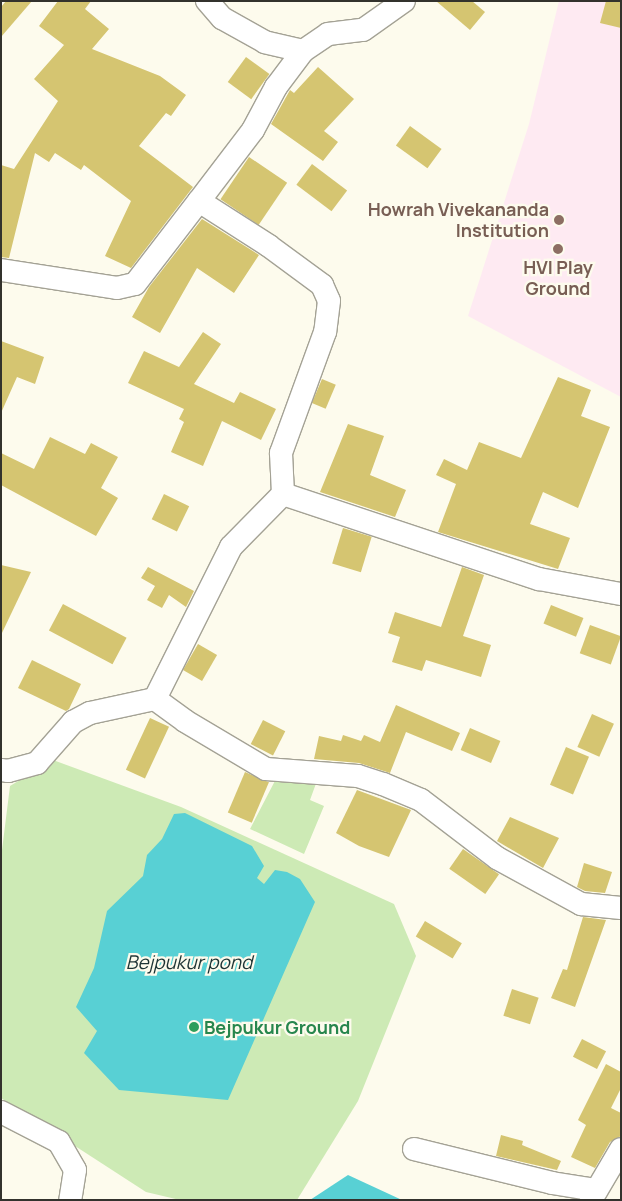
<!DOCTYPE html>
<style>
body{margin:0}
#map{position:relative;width:622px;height:1201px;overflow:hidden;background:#fdfbed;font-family:Manrope,sans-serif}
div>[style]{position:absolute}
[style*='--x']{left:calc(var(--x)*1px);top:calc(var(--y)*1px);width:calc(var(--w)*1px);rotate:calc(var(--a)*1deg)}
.education>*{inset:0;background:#feeaf2}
.green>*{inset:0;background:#cdeab5}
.water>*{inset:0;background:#58d0d4}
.building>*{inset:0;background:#d5c571;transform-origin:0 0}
.roads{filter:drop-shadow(1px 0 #a4a295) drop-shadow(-1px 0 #a4a295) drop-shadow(0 1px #a4a295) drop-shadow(0 -1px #a4a295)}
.minor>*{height:22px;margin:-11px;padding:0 11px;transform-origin:11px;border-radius:11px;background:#fff}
.dots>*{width:14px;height:14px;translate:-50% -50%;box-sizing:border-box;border:2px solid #fdfbed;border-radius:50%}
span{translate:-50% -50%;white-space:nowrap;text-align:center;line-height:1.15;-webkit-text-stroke:4.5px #fdfbed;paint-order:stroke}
.education-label{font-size:18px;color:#785e54;font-weight:700}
.right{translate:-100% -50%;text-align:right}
.leisure-label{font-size:18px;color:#27864d;font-weight:700}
.left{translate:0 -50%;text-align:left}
.water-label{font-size:19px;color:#1e3435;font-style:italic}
.frame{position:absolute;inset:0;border:2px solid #33322d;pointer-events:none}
</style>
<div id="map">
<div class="education">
<div style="clip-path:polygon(559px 1px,621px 1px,621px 397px,468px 316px,529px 124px)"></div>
</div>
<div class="green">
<div style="clip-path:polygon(53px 760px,181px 807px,394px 904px,416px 956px,358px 1101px,297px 1200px,180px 1200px,146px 1192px,1px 1098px,1px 858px,10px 786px)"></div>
<div style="clip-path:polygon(278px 775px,318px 778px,310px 800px,324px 806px,304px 854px,250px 829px)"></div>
</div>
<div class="water">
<div style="clip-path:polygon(185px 813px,252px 846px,264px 866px,257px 878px,264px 884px,275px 870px,287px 872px,300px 879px,315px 902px,228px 1100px,119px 1090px,84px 1053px,97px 1031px,76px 1007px,94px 968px,107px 911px,143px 876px,147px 855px,162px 839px,174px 814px)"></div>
<div style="clip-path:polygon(348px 1175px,402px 1200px,310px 1200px)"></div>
</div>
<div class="building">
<div style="clip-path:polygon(6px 1px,32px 1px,1px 37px,1px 7px)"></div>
<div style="clip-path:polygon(58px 1px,91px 1px,85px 9px,109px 29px,92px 49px,160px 76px,186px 95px,171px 116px,166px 113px,139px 146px,193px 187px,131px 268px,105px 256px,131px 201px,84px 165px,81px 170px,55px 153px,49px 162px,35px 153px,9px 258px,1px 257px,1px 165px,14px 169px,58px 101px,34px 79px,64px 45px,39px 26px)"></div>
<div style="clip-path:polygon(436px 1px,472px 1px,485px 12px,470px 30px)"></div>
<div style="clip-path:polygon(606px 1px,621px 1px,621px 28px,600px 23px)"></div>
<div style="left:246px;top:57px;width:29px;height:31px;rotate:36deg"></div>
<div style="clip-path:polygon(318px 67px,354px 99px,324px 131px,338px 142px,323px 161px,271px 124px,290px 90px,294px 93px)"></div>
<div style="left:410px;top:126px;width:39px;height:24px;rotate:36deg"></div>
<div style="left:249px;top:157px;width:46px;height:51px;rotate:34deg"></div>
<div style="left:312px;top:164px;width:44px;height:26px;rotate:37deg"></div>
<div style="clip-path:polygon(202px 219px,259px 255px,234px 293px,197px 268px,160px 333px,132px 317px,149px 287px)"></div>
<div style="clip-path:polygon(203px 332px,221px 344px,194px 384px,234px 403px,240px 392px,276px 409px,261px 440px,222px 421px,203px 466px,171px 452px,184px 422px,179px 419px,184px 409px,128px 383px,144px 351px,179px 367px)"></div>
<div style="clip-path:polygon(1px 341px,44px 357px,35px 384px,17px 377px,1px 413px)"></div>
<div style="clip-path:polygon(558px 377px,591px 390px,581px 416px,610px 427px,578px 508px,543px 492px,530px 524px,570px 538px,558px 569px,438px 532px,456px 484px,436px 475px,444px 459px,467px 470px,479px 442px,521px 458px)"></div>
<div style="left:322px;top:379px;width:15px;height:26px;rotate:23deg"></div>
<div style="clip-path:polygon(348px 424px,384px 436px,370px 475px,406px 490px,395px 517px,320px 492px)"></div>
<div style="clip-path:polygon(50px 437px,85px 454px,91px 443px,118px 457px,101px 488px,118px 498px,96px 536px,1px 485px,1px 453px,34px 469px)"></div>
<div style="left:164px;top:494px;width:28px;height:28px;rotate:26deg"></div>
<div style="left:343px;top:528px;width:30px;height:37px;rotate:17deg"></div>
<div style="clip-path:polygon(1px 565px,31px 572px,1px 635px)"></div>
<div style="clip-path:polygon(148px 567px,194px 591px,186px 607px,169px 595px,162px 608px,147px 600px,155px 586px,141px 578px)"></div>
<div style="clip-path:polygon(462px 567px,484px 575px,463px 636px,491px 645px,481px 677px,426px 660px,422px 671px,392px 662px,400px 637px,388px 633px,395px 612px,441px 627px)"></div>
<div style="left:63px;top:604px;width:72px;height:30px;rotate:28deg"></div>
<div style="left:551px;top:605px;width:35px;height:20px;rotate:22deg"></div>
<div style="left:590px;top:625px;width:33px;height:30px;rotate:20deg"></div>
<div style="left:198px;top:644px;width:22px;height:30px;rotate:30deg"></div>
<div style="clip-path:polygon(32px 660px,81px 684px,69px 709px,66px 711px,18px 688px)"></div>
<div style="clip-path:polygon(396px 705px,460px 733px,452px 751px,406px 732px,390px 773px,359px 763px,314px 759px,319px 736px,341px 741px,343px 735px,361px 741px,364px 735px,380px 742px)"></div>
<div style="left:592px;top:714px;width:24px;height:36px;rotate:24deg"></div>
<div style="left:150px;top:718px;width:21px;height:57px;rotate:25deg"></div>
<div style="left:263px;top:720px;width:25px;height:27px;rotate:27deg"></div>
<div style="left:470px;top:728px;width:33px;height:24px;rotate:23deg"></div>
<div style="left:566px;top:747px;width:25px;height:41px;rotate:23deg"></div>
<div style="left:245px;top:772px;width:26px;height:44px;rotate:23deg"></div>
<div style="clip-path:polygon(357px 790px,411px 810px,389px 857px,359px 846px,336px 833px)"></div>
<div style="clip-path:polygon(510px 817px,559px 838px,543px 868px,497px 841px)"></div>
<div style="left:463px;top:849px;width:44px;height:24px;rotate:35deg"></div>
<div style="clip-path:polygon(584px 863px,612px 872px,605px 893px,585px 891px,577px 887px)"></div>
<div style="clip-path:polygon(583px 917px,606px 920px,575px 1007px,551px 998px,563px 969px,567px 970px)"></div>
<div style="left:425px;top:921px;width:43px;height:18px;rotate:31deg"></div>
<div style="left:512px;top:989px;width:28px;height:28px;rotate:18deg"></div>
<div style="left:582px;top:1039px;width:27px;height:20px;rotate:27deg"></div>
<div style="clip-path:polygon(606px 1064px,621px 1072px,621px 1088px,611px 1108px,621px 1113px,621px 1136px,610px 1142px,595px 1168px,571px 1157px,586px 1125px,578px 1120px)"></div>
<div style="clip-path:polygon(501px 1135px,523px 1141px,522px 1145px,561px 1161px,557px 1170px,496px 1156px)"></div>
</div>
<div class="roads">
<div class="minor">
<div style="--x:303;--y:51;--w:30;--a:-34"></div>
<div style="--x:328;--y:34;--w:35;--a:-7"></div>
<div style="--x:363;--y:30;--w:50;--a:-35.3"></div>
<div style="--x:199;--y:201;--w:89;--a:-52.7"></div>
<div style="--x:253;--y:130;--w:49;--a:-61.9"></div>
<div style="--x:276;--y:87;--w:45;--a:-53.1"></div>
<div style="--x:303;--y:51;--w:39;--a:-167"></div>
<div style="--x:265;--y:42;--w:49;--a:-150.8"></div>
<div style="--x:222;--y:18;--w:23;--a:-131"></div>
<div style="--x:1;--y:270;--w:117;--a:8.8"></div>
<div style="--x:117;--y:288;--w:18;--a:-13"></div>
<div style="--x:135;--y:284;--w:105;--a:-52.4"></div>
<div style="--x:199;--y:201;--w:83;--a:32.7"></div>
<div style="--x:269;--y:246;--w:66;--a:36.3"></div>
<div style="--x:322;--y:285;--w:17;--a:66"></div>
<div style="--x:329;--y:301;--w:31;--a:97"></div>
<div style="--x:325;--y:332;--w:129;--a:110"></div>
<div style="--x:281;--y:453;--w:41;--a:87.2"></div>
<div style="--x:283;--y:494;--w:270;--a:18.4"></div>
<div style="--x:539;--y:579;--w:83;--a:10.4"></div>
<div style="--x:283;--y:494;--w:74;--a:134.5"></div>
<div style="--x:231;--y:547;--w:170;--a:116.6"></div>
<div style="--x:155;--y:699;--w:37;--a:36"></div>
<div style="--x:185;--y:721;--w:94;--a:30.7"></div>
<div style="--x:266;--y:769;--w:92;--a:4.4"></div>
<div style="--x:358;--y:776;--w:26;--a:18"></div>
<div style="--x:383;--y:784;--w:41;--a:22.8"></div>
<div style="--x:421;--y:800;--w:96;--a:37.3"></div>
<div style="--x:497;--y:858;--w:96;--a:28.7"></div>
<div style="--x:581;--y:904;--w:40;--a:5.7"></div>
<div style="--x:1;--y:770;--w:7;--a:8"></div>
<div style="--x:8;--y:771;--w:30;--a:-15"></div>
<div style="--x:37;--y:763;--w:55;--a:-48.7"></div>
<div style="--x:73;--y:722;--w:19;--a:-28"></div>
<div style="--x:90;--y:713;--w:66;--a:-12.2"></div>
<div style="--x:1;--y:1112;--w:65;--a:27.3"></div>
<div style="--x:59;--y:1142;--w:32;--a:60"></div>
<div style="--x:75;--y:1170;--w:30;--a:99"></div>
<div style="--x:414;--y:1149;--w:142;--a:13.8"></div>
<div style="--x:552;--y:1183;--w:45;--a:9"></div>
<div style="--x:591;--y:1200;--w:59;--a:-59.5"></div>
</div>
</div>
<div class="dots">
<div style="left:559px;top:220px;background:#8d6e63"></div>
<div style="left:558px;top:249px;background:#8d6e63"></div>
<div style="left:194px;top:1027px;background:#2e9e5b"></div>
</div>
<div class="education-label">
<span class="right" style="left:549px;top:220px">Howrah Vivekananda<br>Institution</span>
<span style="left:558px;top:278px">HVI Play<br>Ground</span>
</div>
<div class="leisure-label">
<span class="left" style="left:204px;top:1027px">Bejpukur Ground</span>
</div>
<div class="water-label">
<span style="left:189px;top:963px">Bejpukur pond</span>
</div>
<div class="frame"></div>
</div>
